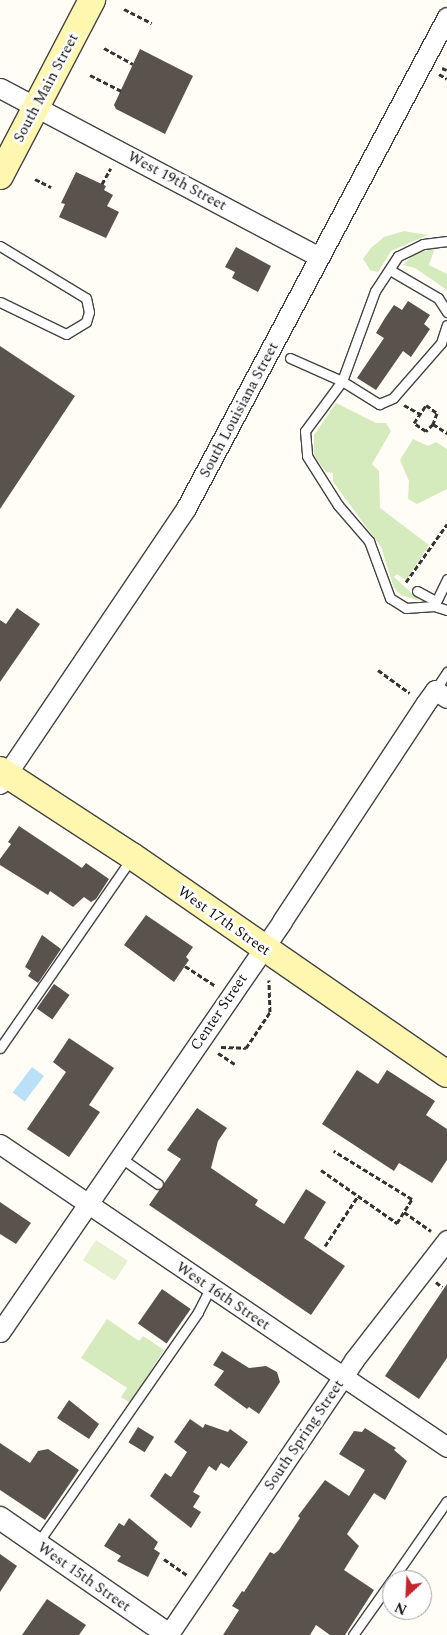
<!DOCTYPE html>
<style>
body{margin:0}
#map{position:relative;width:447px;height:1635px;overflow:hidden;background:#fffdf5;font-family:Spectral,serif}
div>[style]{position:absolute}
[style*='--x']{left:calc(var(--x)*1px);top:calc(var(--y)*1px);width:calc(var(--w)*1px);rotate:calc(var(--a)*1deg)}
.green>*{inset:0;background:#d5ebbd}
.pitch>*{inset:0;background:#e6f2cf;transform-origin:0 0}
.water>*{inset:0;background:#b9e0f7;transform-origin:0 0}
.building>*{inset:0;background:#5a524d;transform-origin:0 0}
.path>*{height:3px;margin-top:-1.5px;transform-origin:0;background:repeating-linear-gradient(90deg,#333 0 5px,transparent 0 7.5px)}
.roads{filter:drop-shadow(1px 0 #444) drop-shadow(-1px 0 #444) drop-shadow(0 1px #444) drop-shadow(0 -1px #444)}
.service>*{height:9px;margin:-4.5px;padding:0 4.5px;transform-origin:4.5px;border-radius:4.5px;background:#fff}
.minor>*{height:19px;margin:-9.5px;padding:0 9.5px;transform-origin:9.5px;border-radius:9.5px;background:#fff}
.tertiary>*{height:22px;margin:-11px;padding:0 11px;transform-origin:11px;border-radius:11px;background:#fff}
.secondary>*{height:26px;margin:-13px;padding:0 13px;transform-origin:13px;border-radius:13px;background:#fff6b0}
span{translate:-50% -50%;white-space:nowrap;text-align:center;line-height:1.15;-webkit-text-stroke:5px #fff;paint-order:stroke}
.street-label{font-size:15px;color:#111}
.north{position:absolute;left:382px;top:1570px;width:50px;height:50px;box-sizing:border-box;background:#fff;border:1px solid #a0a0a0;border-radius:50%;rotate:205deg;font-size:14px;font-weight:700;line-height:20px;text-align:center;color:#111}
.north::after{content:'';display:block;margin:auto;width:18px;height:22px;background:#c4262e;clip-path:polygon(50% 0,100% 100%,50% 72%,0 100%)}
</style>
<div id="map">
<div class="green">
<div style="clip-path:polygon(404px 231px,428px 235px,391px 251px,378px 272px,370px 270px,363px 259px,371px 248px,384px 237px)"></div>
<div style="clip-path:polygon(435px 248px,429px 265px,447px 274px,447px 290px,415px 268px,403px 265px,413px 255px)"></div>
<div style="clip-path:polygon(336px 403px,376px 423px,386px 423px,391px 431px,372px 464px,379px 471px,380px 508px,429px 545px,406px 580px,397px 574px,394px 577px,420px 601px,401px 595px,394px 588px,381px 547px,333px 482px,333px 473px,326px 472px,314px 455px,314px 435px)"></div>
<div style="clip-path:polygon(413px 439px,428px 446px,436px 442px,447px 449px,447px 489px,417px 504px,408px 499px,409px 481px,400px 460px)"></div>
<div style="clip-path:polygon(107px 1319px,139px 1341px,143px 1336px,164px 1350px,130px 1403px,121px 1397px,127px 1388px,81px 1358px)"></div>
</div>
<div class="pitch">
<div style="left:96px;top:1240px;width:38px;height:24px;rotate:33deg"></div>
</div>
<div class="water">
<div style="left:32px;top:1067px;width:15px;height:32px;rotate:37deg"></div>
</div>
<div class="building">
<div style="clip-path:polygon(140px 49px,193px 76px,165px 134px,116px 109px,114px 105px)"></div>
<div style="clip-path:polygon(76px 172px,106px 186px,104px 190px,113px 195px,107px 206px,119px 212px,106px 238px,59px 217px,65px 204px,61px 203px)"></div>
<div style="clip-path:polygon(236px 247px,271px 266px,258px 292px,232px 278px,235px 272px,225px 267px)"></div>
<div style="clip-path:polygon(408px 301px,430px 315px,424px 324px,430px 329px,411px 357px,403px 351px,376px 390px,357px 378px,384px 338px,376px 333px,385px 318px,394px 305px,402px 310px)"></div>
<div style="clip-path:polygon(0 346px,75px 396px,0 509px)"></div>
<div style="clip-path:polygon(17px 608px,40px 624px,0 682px,0 620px,6px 624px)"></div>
<div style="clip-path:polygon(19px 826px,82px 868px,86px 863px,109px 879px,96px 899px,91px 902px,84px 897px,73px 907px,50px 891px,48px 895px,0 865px,0 859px,11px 844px,8px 842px)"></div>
<div style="clip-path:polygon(146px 915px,193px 947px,186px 957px,189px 960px,174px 982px,124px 945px)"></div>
<div style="clip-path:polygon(42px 935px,61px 949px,38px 983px,28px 976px,31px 971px,25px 967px)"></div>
<div style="left:54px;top:984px;width:19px;height:30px;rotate:35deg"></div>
<div style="clip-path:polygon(69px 1038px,114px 1068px,89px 1105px,100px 1112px,69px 1157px,27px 1129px,66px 1072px,53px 1062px)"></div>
<div style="clip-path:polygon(357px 1070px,378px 1084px,387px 1070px,435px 1101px,426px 1115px,447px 1129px,447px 1160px,432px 1183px,399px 1163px,394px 1171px,322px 1124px)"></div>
<div style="clip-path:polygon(197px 1108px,227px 1128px,218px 1141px,211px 1168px,258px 1200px,255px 1205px,284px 1224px,306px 1189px,326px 1202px,304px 1238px,345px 1266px,311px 1315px,149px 1205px,181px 1159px,167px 1150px)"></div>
<div style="clip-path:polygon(0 1202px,31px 1223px,16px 1244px,0 1234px)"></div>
<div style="clip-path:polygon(447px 1284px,447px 1358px,419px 1399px,385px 1376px)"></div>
<div style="left:162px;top:1289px;width:35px;height:42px;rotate:35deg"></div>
<div style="clip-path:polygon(222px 1351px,249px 1368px,266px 1366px,277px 1372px,280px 1382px,259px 1414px,249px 1407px,247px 1409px,214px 1385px,224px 1371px,213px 1365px)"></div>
<div style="clip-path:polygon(69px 1400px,99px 1424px,89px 1439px,57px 1418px)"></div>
<div style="clip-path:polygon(190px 1419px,203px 1428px,205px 1424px,228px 1432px,230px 1429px,248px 1442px,229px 1468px,221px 1463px,216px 1471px,209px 1466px,193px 1492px,200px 1496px,193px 1507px,201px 1512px,191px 1528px,150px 1496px,165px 1473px,171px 1477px,187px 1452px,174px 1442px)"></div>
<div style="left:138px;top:1427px;width:19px;height:18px;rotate:32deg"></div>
<div style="clip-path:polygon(365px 1428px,396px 1448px,394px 1450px,407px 1461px,385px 1500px,374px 1493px,347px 1534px,359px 1546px,344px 1570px,374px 1590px,345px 1635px,330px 1635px,316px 1625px,310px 1635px,223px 1635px,239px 1610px,232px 1606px,242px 1591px,244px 1592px,270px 1552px,274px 1554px,279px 1550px,300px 1518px,298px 1516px,325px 1480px,349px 1496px,365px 1470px,339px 1454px,354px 1431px,362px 1432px)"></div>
<div style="clip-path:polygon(0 1443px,30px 1463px,38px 1451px,48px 1449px,79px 1470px,45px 1520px,0 1490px)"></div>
<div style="clip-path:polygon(129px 1518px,158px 1542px,154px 1549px,160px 1553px,148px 1577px,117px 1561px,121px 1556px,104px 1546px,119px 1523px,124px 1526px)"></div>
<div style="clip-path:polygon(0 1554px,17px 1566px,0 1592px)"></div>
<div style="clip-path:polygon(47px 1599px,86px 1625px,79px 1635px,22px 1635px)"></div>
</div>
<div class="path">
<div style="--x:124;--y:9;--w:31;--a:27"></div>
<div style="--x:104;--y:48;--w:33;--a:29"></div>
<div style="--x:442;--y:68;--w:5;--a:22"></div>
<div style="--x:439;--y:74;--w:9;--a:32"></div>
<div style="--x:90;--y:75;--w:35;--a:27"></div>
<div style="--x:35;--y:179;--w:18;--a:27"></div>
<div style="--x:102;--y:184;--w:18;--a:-61"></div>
<div style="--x:404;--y:405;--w:18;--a:29"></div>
<div style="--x:426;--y:405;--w:14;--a:36"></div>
<div style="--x:437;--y:413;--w:12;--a:110"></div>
<div style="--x:433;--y:424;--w:10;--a:135"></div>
<div style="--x:426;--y:431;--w:14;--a:-146"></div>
<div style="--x:414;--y:423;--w:22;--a:-56"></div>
<div style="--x:433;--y:424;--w:17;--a:33"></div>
<div style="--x:406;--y:582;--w:71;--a:-54.7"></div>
<div style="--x:378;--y:670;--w:39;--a:36"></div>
<div style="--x:185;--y:966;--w:37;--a:33"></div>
<div style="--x:221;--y:1047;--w:25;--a:2"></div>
<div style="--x:246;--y:1048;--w:43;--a:-56.3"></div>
<div style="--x:270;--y:1012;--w:32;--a:-92"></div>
<div style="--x:218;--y:1053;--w:20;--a:33"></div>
<div style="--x:321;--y:1170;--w:93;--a:34.9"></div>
<div style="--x:397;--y:1223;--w:28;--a:-58"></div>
<div style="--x:412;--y:1199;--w:92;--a:-148.4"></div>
<div style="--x:404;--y:1212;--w:33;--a:35"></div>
<div style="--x:325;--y:1246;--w:60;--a:-56.6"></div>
<div style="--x:436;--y:1282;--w:8;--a:40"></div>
<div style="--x:164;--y:1559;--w:28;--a:35"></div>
</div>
<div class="roads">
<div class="service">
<div style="--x:447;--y:241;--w:24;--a:173"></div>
<div style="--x:423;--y:244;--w:28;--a:154"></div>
<div style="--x:398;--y:256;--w:42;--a:123.3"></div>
<div style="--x:375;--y:291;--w:96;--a:110.1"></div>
<div style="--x:342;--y:381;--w:62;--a:126.5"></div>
<div style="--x:305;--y:431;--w:25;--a:85"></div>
<div style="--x:307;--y:456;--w:58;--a:57.7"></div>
<div style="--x:338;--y:505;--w:48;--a:49.3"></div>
<div style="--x:369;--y:541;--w:61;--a:69.8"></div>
<div style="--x:390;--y:598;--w:19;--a:32"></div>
<div style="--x:406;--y:608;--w:28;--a:-4"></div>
<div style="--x:434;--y:606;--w:14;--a:17"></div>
<div style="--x:0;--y:246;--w:100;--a:31.2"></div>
<div style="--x:86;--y:298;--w:14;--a:78"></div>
<div style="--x:89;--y:312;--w:10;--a:107"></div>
<div style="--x:86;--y:322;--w:23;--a:149"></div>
<div style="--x:66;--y:334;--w:73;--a:-154.1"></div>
<div style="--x:390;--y:270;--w:56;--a:30.3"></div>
<div style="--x:438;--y:298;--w:17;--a:57"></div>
<div style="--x:290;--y:358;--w:57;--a:23.9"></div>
<div style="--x:342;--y:381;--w:44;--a:31.9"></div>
<div style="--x:379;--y:404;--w:15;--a:-23"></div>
<div style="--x:393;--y:398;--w:73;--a:-48.9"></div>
<div style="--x:441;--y:343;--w:19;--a:-72"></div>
<div style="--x:417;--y:591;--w:21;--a:28"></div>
<div style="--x:434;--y:606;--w:30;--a:-64"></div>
<div style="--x:435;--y:690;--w:22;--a:-56"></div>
<div style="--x:0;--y:1048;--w:230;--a:-55.3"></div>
<div style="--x:121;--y:1158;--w:45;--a:35.1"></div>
<div style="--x:37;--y:1544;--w:282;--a:-55.2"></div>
<div style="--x:198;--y:1312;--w:28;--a:-63"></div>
<div style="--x:392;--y:1580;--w:96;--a:-55.2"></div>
<div style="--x:353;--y:1635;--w:67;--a:-54.7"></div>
</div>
<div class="minor">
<div style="--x:0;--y:88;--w:361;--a:27.9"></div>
<div style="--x:0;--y:784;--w:333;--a:-56"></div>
<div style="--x:186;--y:508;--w:556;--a:-62.01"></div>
<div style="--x:0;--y:1144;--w:540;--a:34.13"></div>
<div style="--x:0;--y:1332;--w:498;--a:-55.5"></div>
<div style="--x:282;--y:921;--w:260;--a:-56.6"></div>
<div style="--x:425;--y:704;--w:17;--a:-54"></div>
<div style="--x:435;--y:690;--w:14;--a:34"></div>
<div style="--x:168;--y:1635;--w:332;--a:-55.9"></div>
<div style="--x:354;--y:1360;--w:152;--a:-52.2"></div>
</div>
<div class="tertiary">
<div style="--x:0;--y:1518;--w:206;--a:34.7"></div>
</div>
<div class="secondary">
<div style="--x:0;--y:176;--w:199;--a:-62.4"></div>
<div style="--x:0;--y:770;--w:158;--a:33.1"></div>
<div style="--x:132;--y:856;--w:383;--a:34.7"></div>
</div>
</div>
<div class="street-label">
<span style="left:46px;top:88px;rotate:-62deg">South Main Street</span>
<span style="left:177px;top:181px;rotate:28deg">West 19th Street</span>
<span style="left:239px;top:410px;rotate:-62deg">South Louisiana Street</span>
<span style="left:224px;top:921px;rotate:35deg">West 17th Street</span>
<span style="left:219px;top:1012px;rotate:-56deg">Center Street</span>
<span style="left:223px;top:1296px;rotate:34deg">West 16th Street</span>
<span style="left:304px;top:1435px;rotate:-56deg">South Spring Street</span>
<span style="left:84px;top:1577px;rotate:35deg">West 15th Street</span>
</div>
<div class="north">N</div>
</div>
